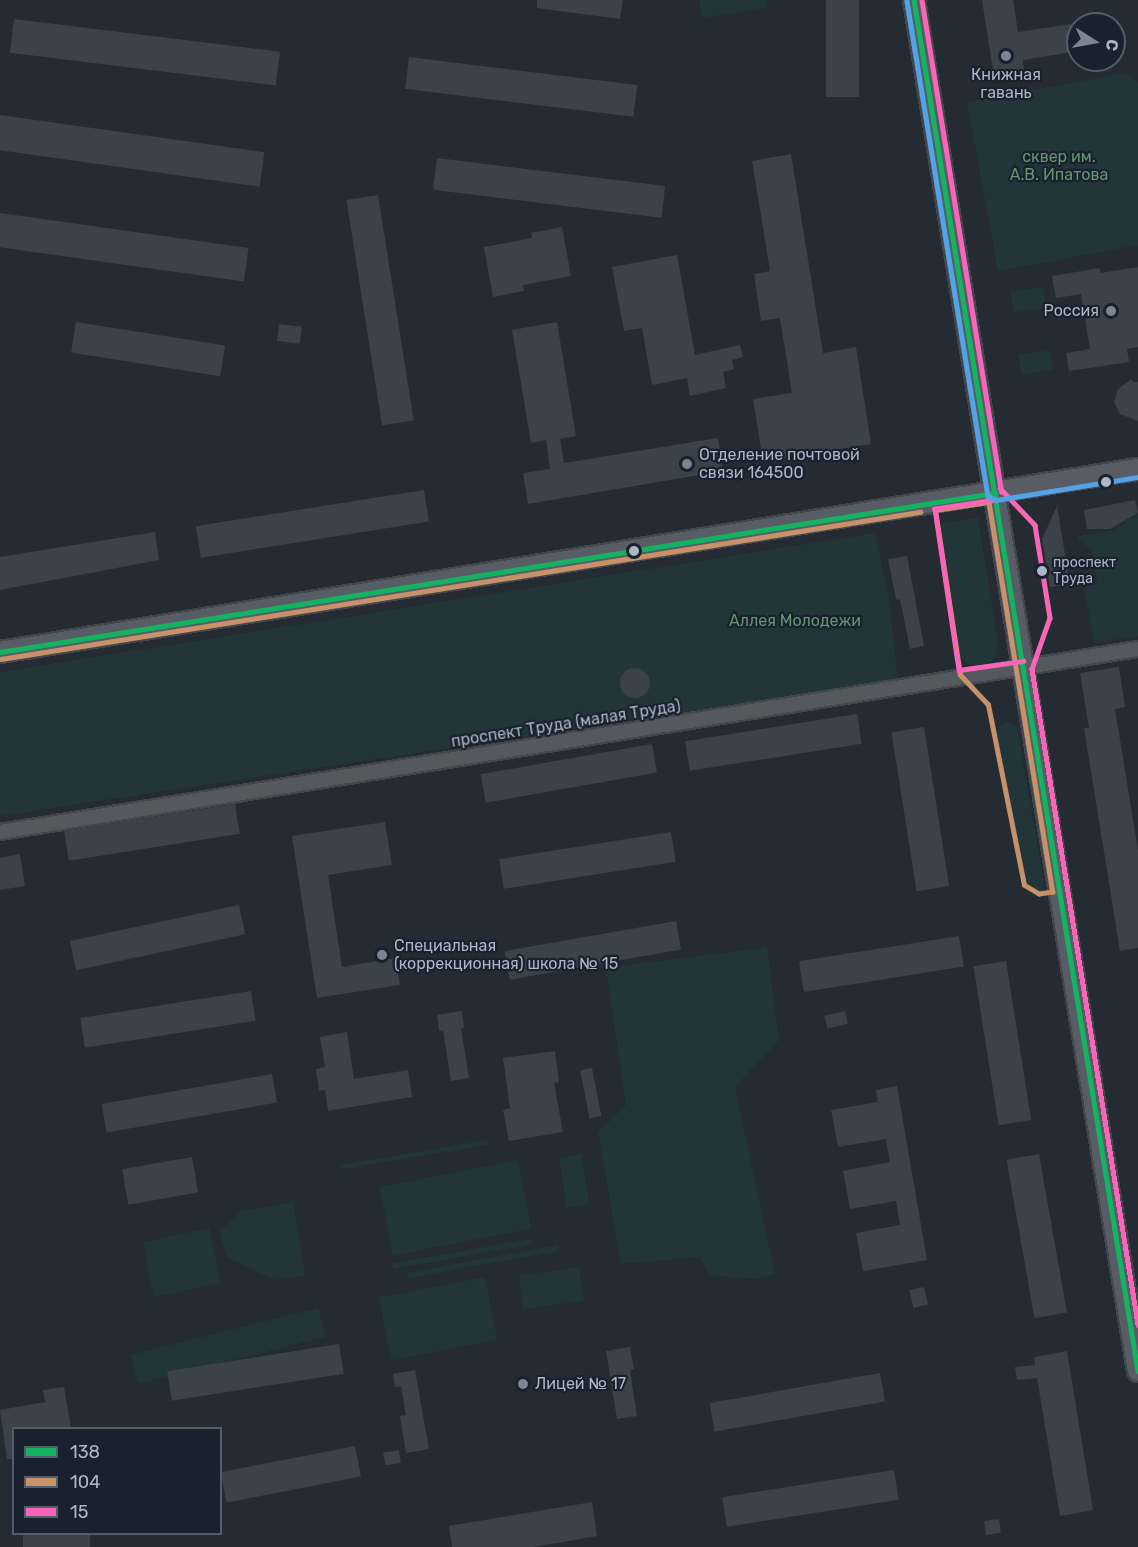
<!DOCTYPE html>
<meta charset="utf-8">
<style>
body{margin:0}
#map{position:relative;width:1138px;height:1547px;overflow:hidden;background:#252b32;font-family:Rubik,sans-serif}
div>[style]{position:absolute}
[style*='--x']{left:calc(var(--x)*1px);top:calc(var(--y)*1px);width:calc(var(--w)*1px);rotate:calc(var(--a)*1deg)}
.green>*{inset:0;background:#223538;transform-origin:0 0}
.building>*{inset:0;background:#3c4249;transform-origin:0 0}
.round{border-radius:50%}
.roads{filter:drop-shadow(2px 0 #42474d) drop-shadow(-2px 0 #42474d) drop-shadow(0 2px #42474d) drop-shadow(0 -2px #42474d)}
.street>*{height:14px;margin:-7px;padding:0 7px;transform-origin:7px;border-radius:7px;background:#545960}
.secondary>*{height:20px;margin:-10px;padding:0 10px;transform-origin:10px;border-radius:10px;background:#585d65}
.bus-1>*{height:4.5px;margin:-2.25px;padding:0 2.25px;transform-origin:2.25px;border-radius:2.25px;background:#13b361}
.bus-2>*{height:4.5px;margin:-2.25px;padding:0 2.25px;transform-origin:2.25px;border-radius:2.25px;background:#c7916a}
.bus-3>*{height:4.5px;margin:-2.25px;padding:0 2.25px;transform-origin:2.25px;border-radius:2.25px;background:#fa66b7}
.bus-4>*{height:4.5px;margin:-2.25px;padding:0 2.25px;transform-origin:2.25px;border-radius:2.25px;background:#53a3e8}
.dots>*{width:16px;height:16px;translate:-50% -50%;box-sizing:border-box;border:3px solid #18212d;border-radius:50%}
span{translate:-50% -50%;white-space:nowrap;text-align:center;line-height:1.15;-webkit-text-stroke:4.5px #18212d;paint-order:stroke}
.bus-label{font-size:14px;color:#adb6c5}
.left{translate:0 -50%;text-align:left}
.poi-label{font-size:16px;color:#adb6c5}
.right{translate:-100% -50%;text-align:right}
.park-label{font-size:16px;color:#64966f}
.street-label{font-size:16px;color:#adb6c5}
.legend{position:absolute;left:12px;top:1427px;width:210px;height:108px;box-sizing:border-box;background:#18212d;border:2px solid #545d6a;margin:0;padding:8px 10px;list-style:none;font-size:18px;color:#adb6c5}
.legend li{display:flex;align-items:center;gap:12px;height:30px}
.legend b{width:30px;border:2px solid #545d6a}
.north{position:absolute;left:1066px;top:12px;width:60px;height:60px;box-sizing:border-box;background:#18212d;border:2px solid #545d6a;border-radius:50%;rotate:101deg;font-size:16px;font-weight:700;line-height:24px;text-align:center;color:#adb6c5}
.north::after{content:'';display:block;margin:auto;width:21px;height:27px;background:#7d8592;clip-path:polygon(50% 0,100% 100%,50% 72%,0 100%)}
</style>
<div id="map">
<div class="green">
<div style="clip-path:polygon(699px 0,767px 0,768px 7px,702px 18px)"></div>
<div style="clip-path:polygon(1126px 73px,1138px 83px,1138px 245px,998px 271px,967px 102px)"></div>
<div style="left:1043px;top:287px;width:21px;height:33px;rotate:82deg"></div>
<div style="left:1050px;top:350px;width:20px;height:32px;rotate:81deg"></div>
<div style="clip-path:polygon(1138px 515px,1138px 636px,1094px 643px,1084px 586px,1097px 581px,1092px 550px,1079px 540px,1078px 536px,1111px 531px)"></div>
<div style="clip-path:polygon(978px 517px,998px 644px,995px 657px,990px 663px,976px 666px,964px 661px,958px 654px,936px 525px)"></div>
<div style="clip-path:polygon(875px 533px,888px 595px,898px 680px,0 816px,0 672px)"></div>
<div style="clip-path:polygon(1007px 722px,1017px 727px,1044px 883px,1041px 890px,1031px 892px,1022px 885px,996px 731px,1001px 724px)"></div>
<div style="clip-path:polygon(767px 947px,779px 1040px,735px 1087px,775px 1274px,755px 1279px,709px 1275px,700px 1257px,621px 1264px,598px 1132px,626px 1105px,606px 968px)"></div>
<div style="clip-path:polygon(487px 1140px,487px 1145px,342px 1169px,340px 1165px)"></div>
<div style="left:582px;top:1154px;width:51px;height:23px;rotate:82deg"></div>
<div style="left:518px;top:1160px;width:70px;height:141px;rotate:79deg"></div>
<div style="clip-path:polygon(293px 1202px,305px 1275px,274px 1280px,227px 1257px,219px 1231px,242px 1211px)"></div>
<div style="left:209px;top:1228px;width:56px;height:68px;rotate:78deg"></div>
<div style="clip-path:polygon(532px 1239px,533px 1244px,393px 1269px,393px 1263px)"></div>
<div style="clip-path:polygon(558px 1245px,559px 1251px,408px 1278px,407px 1273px)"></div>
<div style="left:579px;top:1267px;width:34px;height:61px;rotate:82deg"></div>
<div style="left:485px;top:1277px;width:64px;height:108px;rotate:79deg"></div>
<div style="left:318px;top:1308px;width:30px;height:193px;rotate:76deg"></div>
</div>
<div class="building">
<div style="clip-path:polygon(537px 0,623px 0,620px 19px,537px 8px)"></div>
<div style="left:826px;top:0;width:33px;height:97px"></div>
<div style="clip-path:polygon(982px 0,1013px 0,1018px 32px,1078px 23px,1078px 51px,1023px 60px,1024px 71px,994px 76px)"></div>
<div style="left:14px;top:19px;width:268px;height:34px;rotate:7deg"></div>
<div style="left:409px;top:57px;width:230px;height:32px;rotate:7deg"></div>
<div style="left:0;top:115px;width:267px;height:35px;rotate:8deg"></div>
<div style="clip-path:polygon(791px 154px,823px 353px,856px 347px,871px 444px,763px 461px,753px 399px,792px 393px,780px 318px,761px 321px,754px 274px,770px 271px,752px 161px)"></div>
<div style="left:437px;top:158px;width:230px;height:32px;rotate:7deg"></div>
<div style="left:378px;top:195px;width:228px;height:32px;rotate:81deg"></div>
<div style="left:0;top:213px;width:251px;height:34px;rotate:8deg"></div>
<div style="clip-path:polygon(562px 227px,571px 276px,523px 285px,524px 291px,493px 297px,484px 247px,532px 238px,531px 233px)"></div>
<div style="clip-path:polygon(677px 255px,695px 355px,740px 345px,743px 357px,732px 360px,734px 369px,723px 372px,726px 388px,690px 396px,687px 378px,652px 385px,642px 328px,624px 331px,612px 267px)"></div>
<div style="clip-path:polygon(1138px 267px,1138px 347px,1127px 349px,1129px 362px,1069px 371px,1066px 353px,1090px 349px,1081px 294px,1056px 298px,1052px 276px,1100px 268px,1100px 273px)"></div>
<div style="left:76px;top:322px;width:151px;height:31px;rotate:9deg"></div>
<div style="clip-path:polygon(557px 322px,576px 436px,560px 439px,564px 463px,718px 438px,723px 471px,528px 504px,523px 473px,550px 469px,546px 440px,531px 443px,512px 330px)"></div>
<div style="left:279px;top:324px;width:23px;height:17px;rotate:7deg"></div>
<div style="clip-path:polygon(1132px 379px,1133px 382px,1138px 382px,1138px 421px,1120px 414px,1114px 402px,1118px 389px)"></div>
<div style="left:424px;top:490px;width:32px;height:231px;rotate:81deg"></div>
<div style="clip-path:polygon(1135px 500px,1138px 513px,1110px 529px,1087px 529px,1084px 510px)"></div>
<div style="clip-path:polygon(1057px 506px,1070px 584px,1050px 587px,1042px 539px)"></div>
<div style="clip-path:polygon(155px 532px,159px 560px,0 590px,0 557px)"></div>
<div style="clip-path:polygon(907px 556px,924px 646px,910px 649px,900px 599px,896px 600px,888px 559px)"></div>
<div style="clip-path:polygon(1119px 667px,1125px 707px,1115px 709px,1138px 850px,1138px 948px,1120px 951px,1084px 728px,1089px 728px,1080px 673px)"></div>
<div class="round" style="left:620px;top:668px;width:30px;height:30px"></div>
<div style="left:857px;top:714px;width:30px;height:174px;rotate:81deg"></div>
<div style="left:924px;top:727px;width:161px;height:33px;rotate:81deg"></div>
<div style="left:652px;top:744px;width:29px;height:174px;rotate:80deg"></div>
<div style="left:235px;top:804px;width:30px;height:173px;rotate:81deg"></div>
<div style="clip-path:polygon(385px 822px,392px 865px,328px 875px,342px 967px,396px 958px,400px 985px,317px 998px,292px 836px)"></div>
<div style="left:671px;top:832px;width:30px;height:174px;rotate:81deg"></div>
<div style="clip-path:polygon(20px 854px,25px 886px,0 890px,0 858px)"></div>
<div style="left:239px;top:905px;width:30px;height:173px;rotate:78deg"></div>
<div style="left:676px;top:921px;width:29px;height:174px;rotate:80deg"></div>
<div style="left:959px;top:936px;width:31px;height:162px;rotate:81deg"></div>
<div style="left:1006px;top:961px;width:161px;height:33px;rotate:81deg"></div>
<div style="left:251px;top:991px;width:30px;height:173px;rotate:81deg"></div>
<div style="clip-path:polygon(462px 1011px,464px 1028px,461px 1028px,469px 1078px,451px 1081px,443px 1030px,439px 1031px,437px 1015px)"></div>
<div style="left:845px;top:1011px;width:13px;height:21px;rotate:77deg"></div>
<div style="clip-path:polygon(347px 1032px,354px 1079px,408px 1070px,412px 1097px,328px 1111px,325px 1090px,319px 1091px,316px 1069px,325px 1067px,320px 1037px)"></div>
<div style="clip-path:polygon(555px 1051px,559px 1082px,554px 1083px,563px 1132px,509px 1141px,503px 1110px,510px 1108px,503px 1058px)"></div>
<div style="left:592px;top:1068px;width:49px;height:12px;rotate:79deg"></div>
<div style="left:272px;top:1074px;width:29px;height:173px;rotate:80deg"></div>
<div style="clip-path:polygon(897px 1086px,927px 1260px,863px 1271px,856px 1233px,900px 1225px,896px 1201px,850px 1209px,843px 1171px,890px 1162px,886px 1139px,838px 1147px,831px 1110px,878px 1102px,876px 1090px)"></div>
<div style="left:1039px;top:1154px;width:161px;height:33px;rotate:80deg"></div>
<div style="left:192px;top:1157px;width:36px;height:71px;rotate:80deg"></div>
<div style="left:924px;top:1287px;width:18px;height:15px;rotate:77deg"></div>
<div style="left:339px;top:1344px;width:30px;height:174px;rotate:81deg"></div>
<div style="clip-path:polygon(630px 1347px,634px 1369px,630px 1370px,637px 1416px,617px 1419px,606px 1351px)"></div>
<div style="clip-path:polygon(1067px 1351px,1093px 1510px,1060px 1516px,1037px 1378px,1017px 1380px,1015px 1367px,1035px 1365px,1034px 1357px)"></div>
<div style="clip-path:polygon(415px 1370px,429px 1449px,406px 1453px,400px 1416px,406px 1415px,401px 1386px,395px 1387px,393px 1374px)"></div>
<div style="left:880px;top:1373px;width:29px;height:173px;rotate:80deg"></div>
<div style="clip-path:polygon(64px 1387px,71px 1428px,14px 1428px,14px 1459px,7px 1459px,0 1410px,45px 1402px,43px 1390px)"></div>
<div style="left:355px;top:1446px;width:31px;height:137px;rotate:79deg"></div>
<div style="left:399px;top:1450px;width:13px;height:16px;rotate:81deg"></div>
<div style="left:894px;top:1470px;width:30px;height:174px;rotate:81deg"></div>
<div style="clip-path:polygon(592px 1502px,597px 1536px,534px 1547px,452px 1547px,449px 1526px)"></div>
<div style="left:999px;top:1519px;width:14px;height:15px;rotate:82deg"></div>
<div style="left:23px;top:1533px;width:67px;height:14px"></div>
</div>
<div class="roads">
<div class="street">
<div style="--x:0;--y:832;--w:1153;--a:-9.14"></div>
</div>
<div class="secondary">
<div style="--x:914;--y:0;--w:1389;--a:80.72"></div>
<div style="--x:0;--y:652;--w:1153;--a:-9.14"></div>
</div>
</div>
<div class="bus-1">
<div style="--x:914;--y:0;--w:1389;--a:80.72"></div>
<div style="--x:0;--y:652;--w:1008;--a:-9.08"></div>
</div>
<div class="bus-2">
<div style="--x:989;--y:502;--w:395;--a:80.7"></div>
<div style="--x:1053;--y:892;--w:14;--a:172"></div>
<div style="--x:1039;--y:894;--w:17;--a:-149"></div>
<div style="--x:1024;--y:885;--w:184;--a:-101.3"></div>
<div style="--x:988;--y:705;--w:41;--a:-133"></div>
<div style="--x:960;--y:675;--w:167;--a:-98.6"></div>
<div style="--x:935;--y:510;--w:55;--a:-8.4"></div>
<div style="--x:1;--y:659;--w:931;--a:-9.09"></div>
</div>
<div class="bus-3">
<div style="--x:922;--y:0;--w:498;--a:80.8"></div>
<div style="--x:1000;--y:488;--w:51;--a:46.6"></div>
<div style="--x:1035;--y:525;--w:94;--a:80.8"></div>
<div style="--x:1050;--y:618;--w:54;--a:109.4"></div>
<div style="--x:1032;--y:669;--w:664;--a:80.81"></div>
<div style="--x:996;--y:500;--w:62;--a:171.6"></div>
<div style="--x:935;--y:509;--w:163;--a:81.5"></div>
<div style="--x:959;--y:670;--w:65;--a:-8"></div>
</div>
<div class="bus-4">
<div style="--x:907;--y:1;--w:502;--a:80.71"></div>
<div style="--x:988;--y:496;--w:9;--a:27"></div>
<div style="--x:996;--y:500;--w:144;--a:-9.2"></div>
</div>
<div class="dots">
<div style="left:1006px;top:56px;background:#7d8592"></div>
<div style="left:1111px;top:311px;background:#7d8592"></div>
<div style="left:687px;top:464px;background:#7d8592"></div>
<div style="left:1106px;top:482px;background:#adb6c5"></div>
<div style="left:634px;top:551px;background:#adb6c5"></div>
<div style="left:1042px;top:571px;background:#adb6c5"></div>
<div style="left:382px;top:955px;background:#7d8592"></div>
<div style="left:523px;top:1384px;background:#7d8592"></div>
</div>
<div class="bus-label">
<span class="left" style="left:1053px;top:571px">проспект<br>Труда</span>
</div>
<div class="poi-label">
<span style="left:1006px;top:84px">Книжная<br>гавань</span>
<span class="right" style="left:1099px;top:311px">Россия</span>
<span class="left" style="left:699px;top:464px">Отделение почтовой<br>связи 164500</span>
<span class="left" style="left:394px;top:955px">Специальная<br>(коррекционная) школа № 15</span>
<span class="left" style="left:535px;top:1384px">Лицей № 17</span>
</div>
<div class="park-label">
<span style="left:1059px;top:166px">сквер им.<br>А.В. Ипатова</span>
<span style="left:795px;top:621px">Аллея Молодежи</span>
</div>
<div class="street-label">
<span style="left:566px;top:724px;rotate:-9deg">проспект Труда (малая Труда)</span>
</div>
<ul class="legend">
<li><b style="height:8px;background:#13b361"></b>138</li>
<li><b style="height:8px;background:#c7916a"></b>104</li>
<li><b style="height:8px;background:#fa66b7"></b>15</li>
</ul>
<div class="north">С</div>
</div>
